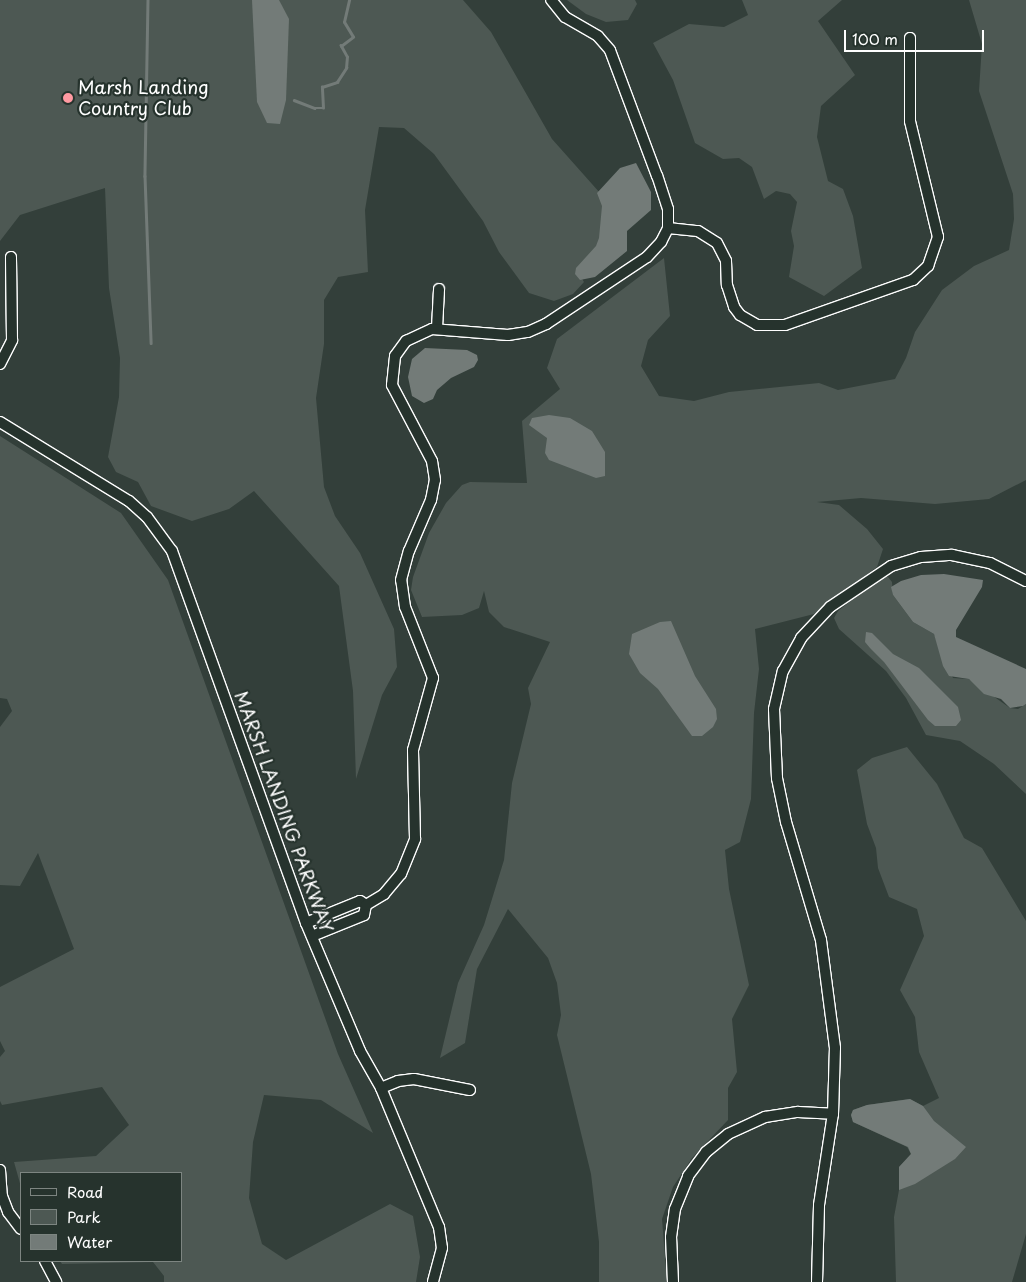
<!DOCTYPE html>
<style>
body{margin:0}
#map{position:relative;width:1026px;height:1282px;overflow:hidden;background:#333f3a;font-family:"Playpen Sans",sans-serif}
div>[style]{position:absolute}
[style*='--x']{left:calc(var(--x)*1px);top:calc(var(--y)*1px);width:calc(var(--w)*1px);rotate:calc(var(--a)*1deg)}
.green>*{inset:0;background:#4d5853}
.water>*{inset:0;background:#737b78}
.stream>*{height:2.5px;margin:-1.25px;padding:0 1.25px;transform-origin:1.25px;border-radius:1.25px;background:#737b78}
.roads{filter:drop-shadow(1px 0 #fff) drop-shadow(-1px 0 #fff) drop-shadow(0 1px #fff) drop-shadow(0 -1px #fff)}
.minor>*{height:10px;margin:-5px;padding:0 5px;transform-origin:5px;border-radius:5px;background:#26332d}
.dots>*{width:14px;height:14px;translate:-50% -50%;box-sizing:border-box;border:2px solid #26332d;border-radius:50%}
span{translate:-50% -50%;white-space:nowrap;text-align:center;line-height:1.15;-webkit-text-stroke:4.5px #26332d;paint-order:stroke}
.poi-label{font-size:18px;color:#fff}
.left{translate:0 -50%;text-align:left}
.street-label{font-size:18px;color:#fff}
.legend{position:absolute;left:20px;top:1172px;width:162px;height:90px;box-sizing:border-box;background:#26332d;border:1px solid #7d8581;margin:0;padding:6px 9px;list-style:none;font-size:15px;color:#fff}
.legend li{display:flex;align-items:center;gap:10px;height:25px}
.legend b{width:25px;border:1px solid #7d8581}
.scale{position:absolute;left:844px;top:30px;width:140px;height:22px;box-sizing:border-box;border:2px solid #fff;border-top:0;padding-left:6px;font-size:15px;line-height:18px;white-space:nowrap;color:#fff;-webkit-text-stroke:4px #26332d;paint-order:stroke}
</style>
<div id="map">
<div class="green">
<div style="clip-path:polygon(0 0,463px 0,491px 32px,552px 139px,600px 193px,605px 211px,599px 247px,578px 272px,584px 282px,573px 294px,554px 301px,529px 293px,499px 252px,483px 221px,434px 154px,404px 128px,379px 127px,365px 210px,368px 272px,338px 277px,324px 300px,324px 344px,316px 398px,324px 487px,335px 516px,360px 553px,394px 629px,397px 667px,382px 695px,356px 779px,353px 691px,339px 586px,254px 491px,229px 509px,192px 521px,151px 506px,138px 482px,116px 472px,108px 457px,119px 397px,120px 358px,109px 288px,105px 188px,20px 215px,0 241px)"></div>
<div style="clip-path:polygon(567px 0,635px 0,637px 4px,628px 20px,606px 22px,586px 14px)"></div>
<div style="clip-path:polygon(742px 0,842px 0,818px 21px,855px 75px,821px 106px,817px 137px,828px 181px,843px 189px,853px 216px,862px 268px,824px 296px,789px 277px,794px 246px,791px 231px,797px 202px,790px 194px,776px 191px,764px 199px,752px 167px,739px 158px,723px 159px,695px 143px,673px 80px,653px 43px,689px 24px,724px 27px,748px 15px)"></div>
<div style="clip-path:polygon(969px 0,1026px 0,1026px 480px,989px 499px,935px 504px,861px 498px,817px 502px,839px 505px,867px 529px,883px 549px,877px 567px,814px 614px,755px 629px,759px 669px,754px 713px,751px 799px,740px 842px,725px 850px,729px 889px,749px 985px,732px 1019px,737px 1072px,728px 1088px,728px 1120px,692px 1158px,673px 1187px,662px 1219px,667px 1282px,599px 1282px,599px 1242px,591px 1174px,557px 1035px,561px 1015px,557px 983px,548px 958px,508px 909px,477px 969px,465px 1043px,440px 1058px,458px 983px,484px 925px,504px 860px,512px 783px,531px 704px,528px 688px,550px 642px,504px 627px,489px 612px,484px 591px,479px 608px,462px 615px,422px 617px,411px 590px,413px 577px,429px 533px,446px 503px,462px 485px,470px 482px,527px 483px,522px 421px,560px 389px,547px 368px,557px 339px,664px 258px,670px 316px,648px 340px,641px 366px,659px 396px,694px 401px,729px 392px,819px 383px,838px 390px,895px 379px,906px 358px,915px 332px,942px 290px,974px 266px,1009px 250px,1014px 219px,1013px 194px,979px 91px,982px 44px)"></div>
<div style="clip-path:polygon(0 436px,121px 513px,168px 580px,338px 1054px,373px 1133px,321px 1100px,264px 1095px,253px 1142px,249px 1198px,262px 1244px,286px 1260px,390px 1204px,413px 1216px,420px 1257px,416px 1282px,164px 1282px,164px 1276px,153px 1262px,62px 1264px,60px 1261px,181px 1261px,181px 1173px,21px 1173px,21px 1187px,14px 1162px,96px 1156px,129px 1125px,102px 1087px,2px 1105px,0 1101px,0 1057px,5px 1051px,0 1041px,0 987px,74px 949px,38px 853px,20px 886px,0 885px,0 727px,12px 711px,7px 699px,0 698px)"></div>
<div style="clip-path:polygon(881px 577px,888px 577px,892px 582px,893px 595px,913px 622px,934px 634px,953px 678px,969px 679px,1010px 708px,1018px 709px,1026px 704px,1026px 794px,994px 764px,960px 741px,926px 735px,906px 698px,886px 671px,839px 629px,834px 618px,838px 611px)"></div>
<div style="clip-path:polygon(907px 747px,937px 784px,964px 838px,982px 848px,1026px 921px,1026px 1234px,1012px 1282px,896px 1282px,894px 1217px,899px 1190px,899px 1167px,911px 1154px,907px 1147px,853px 1122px,851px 1115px,853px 1110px,867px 1105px,910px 1099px,923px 1106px,939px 1098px,919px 1052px,915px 1017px,900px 990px,924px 936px,917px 909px,889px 897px,878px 868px,876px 848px,867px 824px,857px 770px,872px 758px)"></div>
</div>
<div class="water">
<div style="clip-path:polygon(252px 0,279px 0,289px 19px,286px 100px,280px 124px,267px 123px,257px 102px)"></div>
<div style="clip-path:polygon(636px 163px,651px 192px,651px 210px,627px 231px,627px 251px,595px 277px,580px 280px,575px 274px,576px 268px,596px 246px,599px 238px,602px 206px,597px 193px,620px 168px)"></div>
<div style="clip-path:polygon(425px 348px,467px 350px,477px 355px,478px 360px,474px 367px,451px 378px,437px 390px,433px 399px,424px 403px,412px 396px,408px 377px,412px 359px)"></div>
<div style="clip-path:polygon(549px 415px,570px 418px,592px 431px,605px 452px,605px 476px,596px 478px,549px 460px,545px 453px,547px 438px,529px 425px,532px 418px)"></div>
<div style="clip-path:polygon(944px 574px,983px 580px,982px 587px,956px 630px,956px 637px,1026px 669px,1026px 704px,1023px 706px,1010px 708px,1001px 699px,984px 694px,969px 679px,949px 676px,943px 666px,934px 634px,913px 622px,893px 595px,891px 587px,901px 581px,921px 575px)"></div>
<div style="clip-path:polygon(671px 621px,695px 676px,716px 709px,717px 719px,713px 727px,702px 736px,692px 736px,658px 689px,640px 673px,629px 654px,632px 634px,660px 622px)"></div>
<div style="clip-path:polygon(866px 632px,872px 633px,893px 654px,919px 668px,958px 707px,961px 720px,956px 726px,935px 726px,928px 720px,884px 662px,870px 648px,865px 642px)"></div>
<div style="clip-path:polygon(910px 1099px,923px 1106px,934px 1121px,966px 1147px,955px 1159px,915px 1184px,899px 1190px,899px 1167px,911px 1154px,908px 1147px,853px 1122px,851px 1115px,853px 1110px,867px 1105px)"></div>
</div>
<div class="stream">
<div style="--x:148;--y:0;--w:176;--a:91"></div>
<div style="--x:145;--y:176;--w:167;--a:87.9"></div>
<div style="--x:294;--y:100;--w:22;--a:21"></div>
<div style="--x:315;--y:108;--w:8;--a:0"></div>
<div style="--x:323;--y:108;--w:21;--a:-93"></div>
<div style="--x:322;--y:87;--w:16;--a:-18"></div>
<div style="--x:337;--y:82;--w:17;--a:-57"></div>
<div style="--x:346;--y:68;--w:11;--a:-85"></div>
<div style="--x:347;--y:57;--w:13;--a:-119"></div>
<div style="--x:341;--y:46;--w:15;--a:-37"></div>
<div style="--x:353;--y:37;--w:17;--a:-121"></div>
<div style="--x:344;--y:22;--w:23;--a:-77"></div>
</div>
<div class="roads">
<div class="minor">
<div style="--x:668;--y:228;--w:30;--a:6"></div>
<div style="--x:698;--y:231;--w:22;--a:32"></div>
<div style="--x:717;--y:243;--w:20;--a:63"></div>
<div style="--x:726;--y:261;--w:24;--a:88"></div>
<div style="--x:727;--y:285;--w:23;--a:72"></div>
<div style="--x:734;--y:307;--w:10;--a:53"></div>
<div style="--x:740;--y:315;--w:20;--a:30"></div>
<div style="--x:757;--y:325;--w:28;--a:0"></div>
<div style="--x:785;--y:325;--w:136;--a:-19.4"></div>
<div style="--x:913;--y:280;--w:21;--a:-43"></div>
<div style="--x:928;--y:266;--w:31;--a:-71"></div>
<div style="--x:938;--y:237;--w:119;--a:-103.6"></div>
<div style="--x:910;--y:121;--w:83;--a:-90"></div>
<div style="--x:437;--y:328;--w:39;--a:-87"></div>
<div style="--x:0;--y:364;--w:27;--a:-63"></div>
<div style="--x:12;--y:340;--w:83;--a:-90.7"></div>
<div style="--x:0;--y:422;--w:151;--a:31.5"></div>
<div style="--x:129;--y:501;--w:24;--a:42"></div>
<div style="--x:147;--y:517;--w:42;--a:53.7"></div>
<div style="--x:172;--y:551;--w:395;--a:70.2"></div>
<div style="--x:306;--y:923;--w:139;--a:67.1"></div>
<div style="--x:360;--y:1051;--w:43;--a:60.4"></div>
<div style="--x:381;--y:1088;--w:151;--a:67.4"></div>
<div style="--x:439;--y:1227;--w:21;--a:82"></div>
<div style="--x:442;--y:1248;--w:35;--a:105"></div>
<div style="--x:306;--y:923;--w:58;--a:-22.2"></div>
<div style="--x:360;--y:901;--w:7;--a:34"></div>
<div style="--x:312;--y:936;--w:56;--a:-22"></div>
<div style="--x:364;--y:915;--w:10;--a:-79"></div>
<div style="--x:366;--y:905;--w:21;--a:-31"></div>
<div style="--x:384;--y:894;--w:26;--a:-50"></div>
<div style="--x:401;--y:874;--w:38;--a:-68"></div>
<div style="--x:415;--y:839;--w:89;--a:-91.3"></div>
<div style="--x:413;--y:750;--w:75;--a:-74.5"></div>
<div style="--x:433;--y:678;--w:76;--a:-111.5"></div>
<div style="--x:405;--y:607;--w:27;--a:-98"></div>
<div style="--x:401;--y:580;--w:30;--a:-75"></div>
<div style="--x:409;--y:551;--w:56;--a:-66.7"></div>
<div style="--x:431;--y:500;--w:20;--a:-79"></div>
<div style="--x:435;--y:480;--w:19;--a:-99"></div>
<div style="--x:432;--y:461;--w:86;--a:-117.8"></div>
<div style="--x:392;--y:385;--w:29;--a:-84"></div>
<div style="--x:395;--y:356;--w:19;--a:-54"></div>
<div style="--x:406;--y:341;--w:29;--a:-25"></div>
<div style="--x:432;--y:329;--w:76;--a:4.5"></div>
<div style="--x:508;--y:335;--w:20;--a:-9"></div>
<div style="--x:528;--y:332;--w:20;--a:-24"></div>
<div style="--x:546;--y:324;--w:121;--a:-33.6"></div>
<div style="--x:647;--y:257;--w:21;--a:-47"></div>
<div style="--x:661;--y:242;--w:16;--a:-63"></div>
<div style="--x:668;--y:228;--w:19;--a:-90"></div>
<div style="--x:668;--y:209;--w:35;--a:-108"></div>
<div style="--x:657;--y:176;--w:134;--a:-110.5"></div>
<div style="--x:610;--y:50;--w:18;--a:-131"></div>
<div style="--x:598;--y:36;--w:38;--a:-150"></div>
<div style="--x:565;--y:17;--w:22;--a:-129"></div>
<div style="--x:381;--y:1088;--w:18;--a:-22"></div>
<div style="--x:398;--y:1081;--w:16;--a:-7"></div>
<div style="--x:414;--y:1079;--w:57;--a:11.1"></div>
<div style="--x:0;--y:1170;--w:26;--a:86"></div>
<div style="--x:2;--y:1196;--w:17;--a:69"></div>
<div style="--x:8;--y:1212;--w:21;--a:53"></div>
<div style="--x:45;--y:1261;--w:24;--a:62"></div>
<div style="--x:673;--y:1282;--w:45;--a:-92.5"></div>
<div style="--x:671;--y:1237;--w:28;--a:-82"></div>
<div style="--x:675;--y:1209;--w:35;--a:-68"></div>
<div style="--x:688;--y:1176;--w:30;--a:-53"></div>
<div style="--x:706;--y:1152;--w:28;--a:-39"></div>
<div style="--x:728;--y:1134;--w:41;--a:-24.7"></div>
<div style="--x:765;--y:1117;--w:33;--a:-9"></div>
<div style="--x:798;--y:1112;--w:35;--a:3"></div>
<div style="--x:817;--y:1282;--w:77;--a:-88.5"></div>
<div style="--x:819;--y:1205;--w:92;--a:-81.3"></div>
<div style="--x:833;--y:1114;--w:66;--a:-88.3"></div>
<div style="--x:835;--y:1048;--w:109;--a:-97.4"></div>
<div style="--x:821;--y:940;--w:123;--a:-106.5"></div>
<div style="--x:786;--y:822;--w:45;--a:-101.6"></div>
<div style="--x:777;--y:778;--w:69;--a:-92.5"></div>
<div style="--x:774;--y:709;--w:39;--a:-77"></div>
<div style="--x:783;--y:671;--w:38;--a:-61"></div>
<div style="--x:801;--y:638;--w:42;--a:-46.9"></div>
<div style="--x:830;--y:607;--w:73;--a:-33.9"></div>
<div style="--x:891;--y:566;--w:31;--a:-17"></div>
<div style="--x:921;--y:557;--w:31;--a:-4"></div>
<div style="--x:952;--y:555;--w:39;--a:12"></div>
<div style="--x:990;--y:563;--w:40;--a:26.6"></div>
</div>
</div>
<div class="dots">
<div style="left:68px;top:98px;background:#ff9aa2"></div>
</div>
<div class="poi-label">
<span class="left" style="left:78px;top:98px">Marsh Landing<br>Country Club</span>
</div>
<div class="street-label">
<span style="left:284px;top:812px;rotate:70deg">MARSH LANDING PARKWAY</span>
</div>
<ul class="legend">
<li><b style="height:6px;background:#26332d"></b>Road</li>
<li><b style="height:14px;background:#4d5853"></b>Park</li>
<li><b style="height:14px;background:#737b78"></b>Water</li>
</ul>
<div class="scale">100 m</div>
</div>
